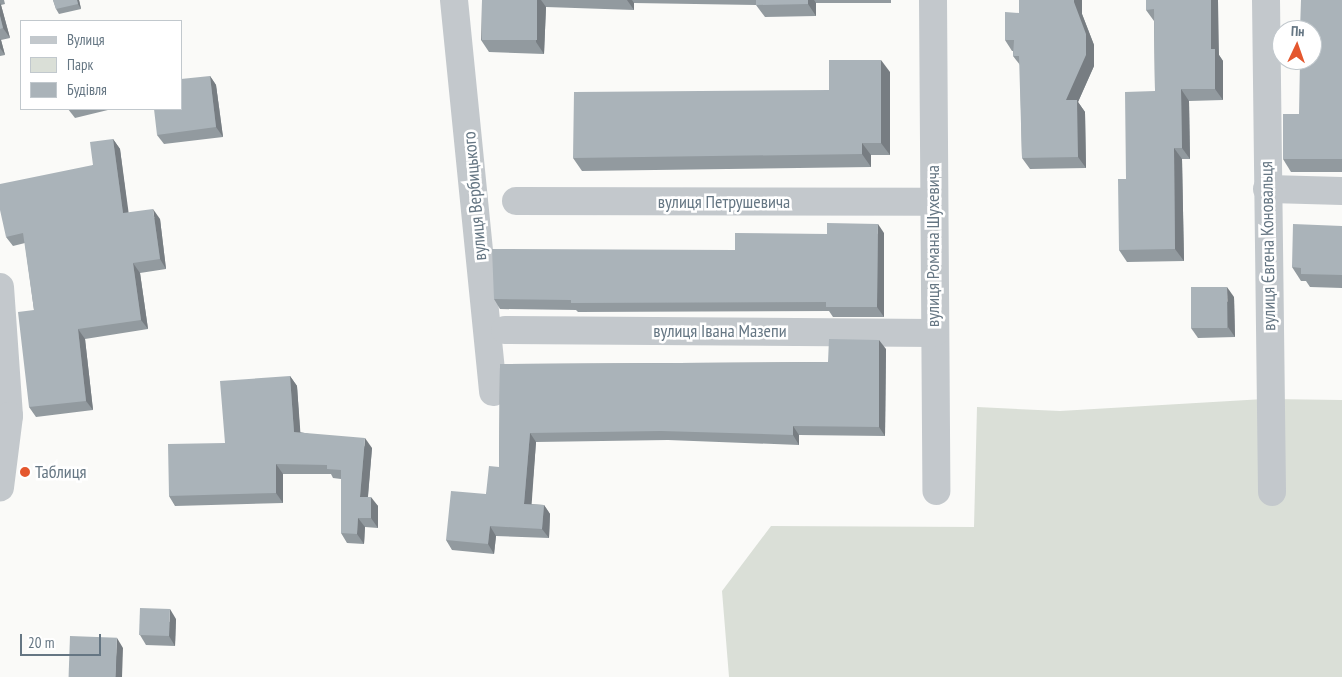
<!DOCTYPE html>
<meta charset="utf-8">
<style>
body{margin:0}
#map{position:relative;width:1342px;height:677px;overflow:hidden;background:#fafaf8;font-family:"PT Sans Narrow",sans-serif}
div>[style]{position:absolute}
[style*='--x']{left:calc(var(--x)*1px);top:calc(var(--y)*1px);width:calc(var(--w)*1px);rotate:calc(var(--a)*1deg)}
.green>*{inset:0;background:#dadfd7}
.street>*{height:28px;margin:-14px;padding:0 14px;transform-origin:14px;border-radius:14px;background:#c3c8cc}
.wall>*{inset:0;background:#929a9f}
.shaded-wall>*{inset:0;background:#777d82}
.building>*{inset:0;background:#aab3b9;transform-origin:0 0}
.dots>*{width:14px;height:14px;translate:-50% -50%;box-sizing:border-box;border:2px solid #fff;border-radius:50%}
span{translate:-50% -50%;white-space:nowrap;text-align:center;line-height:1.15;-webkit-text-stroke:5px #fff;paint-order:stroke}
.street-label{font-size:18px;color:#657683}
.poi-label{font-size:18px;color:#657683}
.left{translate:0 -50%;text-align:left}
.legend{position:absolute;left:20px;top:20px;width:162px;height:90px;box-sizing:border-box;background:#fff;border:1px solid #c1c8cd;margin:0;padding:6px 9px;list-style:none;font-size:15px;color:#657683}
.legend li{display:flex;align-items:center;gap:10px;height:25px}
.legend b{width:25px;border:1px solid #c1c8cd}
.north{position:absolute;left:1272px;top:20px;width:50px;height:50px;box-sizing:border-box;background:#fff;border:1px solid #c1c8cd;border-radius:50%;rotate:3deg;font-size:14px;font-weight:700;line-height:20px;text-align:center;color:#657683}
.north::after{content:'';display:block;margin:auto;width:18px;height:22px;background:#e4572e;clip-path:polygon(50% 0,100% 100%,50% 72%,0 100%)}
.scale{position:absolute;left:20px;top:634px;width:81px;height:22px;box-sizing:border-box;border:2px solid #657683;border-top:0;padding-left:6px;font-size:15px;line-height:18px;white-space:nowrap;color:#657683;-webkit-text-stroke:4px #fff;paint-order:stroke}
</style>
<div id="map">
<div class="green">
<div style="clip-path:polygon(1264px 399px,1342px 400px,1342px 677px,729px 677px,722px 591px,771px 526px,974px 527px,977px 407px,1060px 411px)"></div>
</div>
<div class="street">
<div style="--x:454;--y:0;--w:394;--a:84.3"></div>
<div style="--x:933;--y:0;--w:491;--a:89.6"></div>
<div style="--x:1266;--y:0;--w:492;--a:89.3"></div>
<div style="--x:1267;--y:189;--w:75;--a:1.5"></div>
<div style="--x:516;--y:201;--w:417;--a:0.1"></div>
<div style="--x:0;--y:287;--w:129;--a:86"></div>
<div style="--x:9;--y:416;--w:72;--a:97.2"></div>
<div style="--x:505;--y:330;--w:429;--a:0.4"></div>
</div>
<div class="wall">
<div style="clip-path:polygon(0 0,4px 0,5px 4px,1px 5px,10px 38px,1px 40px,5px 55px,0 56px)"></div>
<div style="clip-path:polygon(53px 0,79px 0,81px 9px,59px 14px,56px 9px)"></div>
<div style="clip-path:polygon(482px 0,891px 0,891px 3px,816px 3px,816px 16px,765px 17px,756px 5px,634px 3px,634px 10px,546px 7px,544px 54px,489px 52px,481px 40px)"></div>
<div style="clip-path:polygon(1146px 0,1219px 55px,1223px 61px,1223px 100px,1189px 101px,1190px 159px,1182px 159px,1184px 261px,1127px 262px,1119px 250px,1126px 179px,1155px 91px,1154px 21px,1146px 10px)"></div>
<div style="clip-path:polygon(1342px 0,1342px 172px,1291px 172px,1283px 159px,1299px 114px)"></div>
<div style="clip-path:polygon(1082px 14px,1094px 45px,1094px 66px,1078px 102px,1085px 112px,1086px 168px,1030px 169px,1022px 158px,1020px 65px,1013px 56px,1013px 51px,1012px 51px,1005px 40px)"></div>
<div style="clip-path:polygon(890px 72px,890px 155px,871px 155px,871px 167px,582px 171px,573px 158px,829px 90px)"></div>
<div style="clip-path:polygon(210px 76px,216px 85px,223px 137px,164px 144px,157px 135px)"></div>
<div style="clip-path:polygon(68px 109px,112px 109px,75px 118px)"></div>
<div style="clip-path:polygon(113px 139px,120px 149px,128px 213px,160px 219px,166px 269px,140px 273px,148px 329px,85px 339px,93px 410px,36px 417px,29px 407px,34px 310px,25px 243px,13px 246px,6px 237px,93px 165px)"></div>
<div style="clip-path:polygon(1342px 226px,1342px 288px,1310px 287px,1306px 281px,1301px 281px,1292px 267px)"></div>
<div style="clip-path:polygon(884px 233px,884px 317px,833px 317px,829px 311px,578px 312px,576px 310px,500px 309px,494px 299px,735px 250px)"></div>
<div style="clip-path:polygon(1234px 297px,1235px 337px,1198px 338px,1191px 328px)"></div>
<div style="clip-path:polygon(886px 349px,885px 436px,799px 435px,799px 445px,668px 440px,536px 442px,531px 504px,544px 505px,550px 514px,549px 538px,496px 536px,494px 554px,452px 550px,446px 540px,486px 494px,499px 467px,500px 364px,828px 362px)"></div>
<div style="clip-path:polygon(290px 376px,297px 386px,300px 432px,372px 448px,368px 497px,378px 506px,378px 528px,365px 527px,364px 544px,347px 543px,341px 533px,341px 479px,333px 478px,331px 474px,283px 474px,283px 503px,175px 506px,169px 496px,225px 443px)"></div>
<div style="clip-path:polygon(176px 619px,175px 646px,146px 645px,140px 635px)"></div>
</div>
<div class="shaded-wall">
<div style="clip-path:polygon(77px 0,79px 0,81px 9px,78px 4px)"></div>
<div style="clip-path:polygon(537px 0,541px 0,546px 7px,544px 54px,536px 42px)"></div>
<div style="clip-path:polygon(627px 0,632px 0,634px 3px,634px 10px)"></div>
<div style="clip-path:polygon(808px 0,814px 0,816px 3px,816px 16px,808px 4px)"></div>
<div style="clip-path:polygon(1074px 0,1082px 0,1082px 14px,1094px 45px,1094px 66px,1078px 102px,1085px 112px,1086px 168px,1078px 157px,1066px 100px)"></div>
<div style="clip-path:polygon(1211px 0,1218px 0,1219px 55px,1223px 61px,1223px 100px,1215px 89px,1211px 49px)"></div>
<div style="clip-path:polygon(0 3px,1px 5px,10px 38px,3px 28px,0 16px)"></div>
<div style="clip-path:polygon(0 39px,1px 40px,5px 55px,0 48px)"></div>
<div style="clip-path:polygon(881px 60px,890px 72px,890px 155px,881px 143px)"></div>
<div style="clip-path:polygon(210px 76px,216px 85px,223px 137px,216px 127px)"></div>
<div style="clip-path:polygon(1181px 89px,1189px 101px,1190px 159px,1182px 148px)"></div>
<div style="clip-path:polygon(113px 139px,120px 149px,130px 223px,123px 213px)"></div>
<div style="clip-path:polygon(862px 143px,871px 155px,871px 167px,862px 154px)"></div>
<div style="clip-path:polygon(1174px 148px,1182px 159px,1184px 261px,1175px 249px)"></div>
<div style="clip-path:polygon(153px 209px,160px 219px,166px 269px,160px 259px)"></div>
<div style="clip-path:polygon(878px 224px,884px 233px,884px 317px,877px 307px)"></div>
<div style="clip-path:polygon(133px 263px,140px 273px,148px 329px,141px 320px)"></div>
<div style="clip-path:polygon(1227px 287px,1234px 297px,1235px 337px,1228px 327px)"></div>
<div style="clip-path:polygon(78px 329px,85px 339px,93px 410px,86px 401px)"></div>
<div style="clip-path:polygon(879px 340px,886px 349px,885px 436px,879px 427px)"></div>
<div style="clip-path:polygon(290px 376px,297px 386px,301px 441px,294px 432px)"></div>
<div style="clip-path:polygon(793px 426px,799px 435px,799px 445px,793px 435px)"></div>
<div style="clip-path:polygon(530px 433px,536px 442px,531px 513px,524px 504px)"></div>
<div style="clip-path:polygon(365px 438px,372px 448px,367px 506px,360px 497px)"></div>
<div style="clip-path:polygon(276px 464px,283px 474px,283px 503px,276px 493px)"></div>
<div style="clip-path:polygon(371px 497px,378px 506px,378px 528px,371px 518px)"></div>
<div style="clip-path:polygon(544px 505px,550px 514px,549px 538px,542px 529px)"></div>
<div style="clip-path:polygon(358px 518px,365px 527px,364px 544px,357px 534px)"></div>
<div style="clip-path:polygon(490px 526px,496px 536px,494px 554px,488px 544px)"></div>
<div style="clip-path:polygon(170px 609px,176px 619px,175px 646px,169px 636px)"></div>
<div style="clip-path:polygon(117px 638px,123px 648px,122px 677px,115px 677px)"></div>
</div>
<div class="building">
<div style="clip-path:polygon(53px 0,77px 0,78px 4px,56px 9px)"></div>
<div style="left:482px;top:0;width:55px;height:40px"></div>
<div style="clip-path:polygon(756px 0,808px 0,808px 4px,756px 5px)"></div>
<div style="clip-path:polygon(1019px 0,1074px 0,1074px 2px,1086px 34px,1086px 55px,1066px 100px,1077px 100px,1078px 157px,1022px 158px,1019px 56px,1013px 56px,1014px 40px,1005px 40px,1005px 12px,1019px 13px)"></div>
<div style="clip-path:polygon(1146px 0,1211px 0,1211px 49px,1215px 49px,1215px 89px,1181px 89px,1182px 148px,1174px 148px,1175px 249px,1119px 250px,1118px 179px,1126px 179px,1125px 92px,1155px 91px,1154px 9px,1146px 10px)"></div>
<div style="clip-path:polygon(1301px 0,1342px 0,1342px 159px,1283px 159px,1283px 114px,1299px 114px,1300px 60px,1312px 60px,1312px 30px,1300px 30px)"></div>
<div style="clip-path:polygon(0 16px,3px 28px,0 29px)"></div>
<div style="clip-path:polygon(829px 60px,881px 60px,881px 143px,862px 143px,862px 154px,573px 158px,574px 92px,829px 90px)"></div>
<div style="clip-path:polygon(210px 76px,216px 127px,157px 135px,154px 109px,181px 109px,181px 79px)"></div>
<div style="clip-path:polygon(113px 139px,123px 213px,153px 209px,160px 259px,133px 263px,141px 320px,78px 329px,86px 401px,29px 407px,18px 312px,34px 310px,23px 233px,6px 237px,0 210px,0 184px,93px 165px,90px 142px)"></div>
<div style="clip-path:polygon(827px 223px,878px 224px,877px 307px,826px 307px,826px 302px,571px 303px,571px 300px,494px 299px,492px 249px,735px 250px,735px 233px,827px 234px)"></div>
<div style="clip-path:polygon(1293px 224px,1342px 226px,1342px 275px,1301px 274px,1301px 268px,1292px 267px)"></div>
<div style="left:1191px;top:287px;width:36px;height:41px"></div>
<div style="clip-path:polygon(829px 339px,879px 340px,879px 427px,793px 426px,793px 435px,661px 431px,530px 433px,524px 504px,544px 505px,542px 529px,490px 526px,488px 544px,446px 540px,451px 491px,486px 494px,489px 466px,499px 467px,500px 364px,828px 362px)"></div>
<div style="clip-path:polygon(290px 376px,294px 432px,365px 438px,360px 497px,371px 497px,371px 518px,358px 518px,357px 534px,341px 533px,341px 470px,327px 469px,327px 465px,276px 464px,276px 493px,169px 496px,168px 444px,225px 443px,220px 381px)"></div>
<div style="left:140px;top:608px;width:30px;height:27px;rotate:2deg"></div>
<div style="left:70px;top:636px;width:47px;height:41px;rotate:2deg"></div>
</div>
<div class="dots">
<div style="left:25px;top:472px;background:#e4572e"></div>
</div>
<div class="street-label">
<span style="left:475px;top:196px;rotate:-95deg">вулиця Вербицького</span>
<span style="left:724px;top:202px">вулиця Петрушевича</span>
<span style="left:933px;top:246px;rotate:-90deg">вулиця Романа Шухевича</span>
<span style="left:1268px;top:246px;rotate:-91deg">вулиця Євгена Коновальця</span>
<span style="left:720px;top:331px">вулиця Івана Мазепи</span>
</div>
<div class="poi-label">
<span class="left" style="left:35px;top:472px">Таблиця</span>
</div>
<ul class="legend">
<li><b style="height:6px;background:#c3c8cc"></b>Вулиця</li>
<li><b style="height:14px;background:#dadfd7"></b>Парк</li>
<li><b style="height:14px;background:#aab3b9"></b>Будівля</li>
</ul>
<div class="north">Пн</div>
<div class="scale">20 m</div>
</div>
